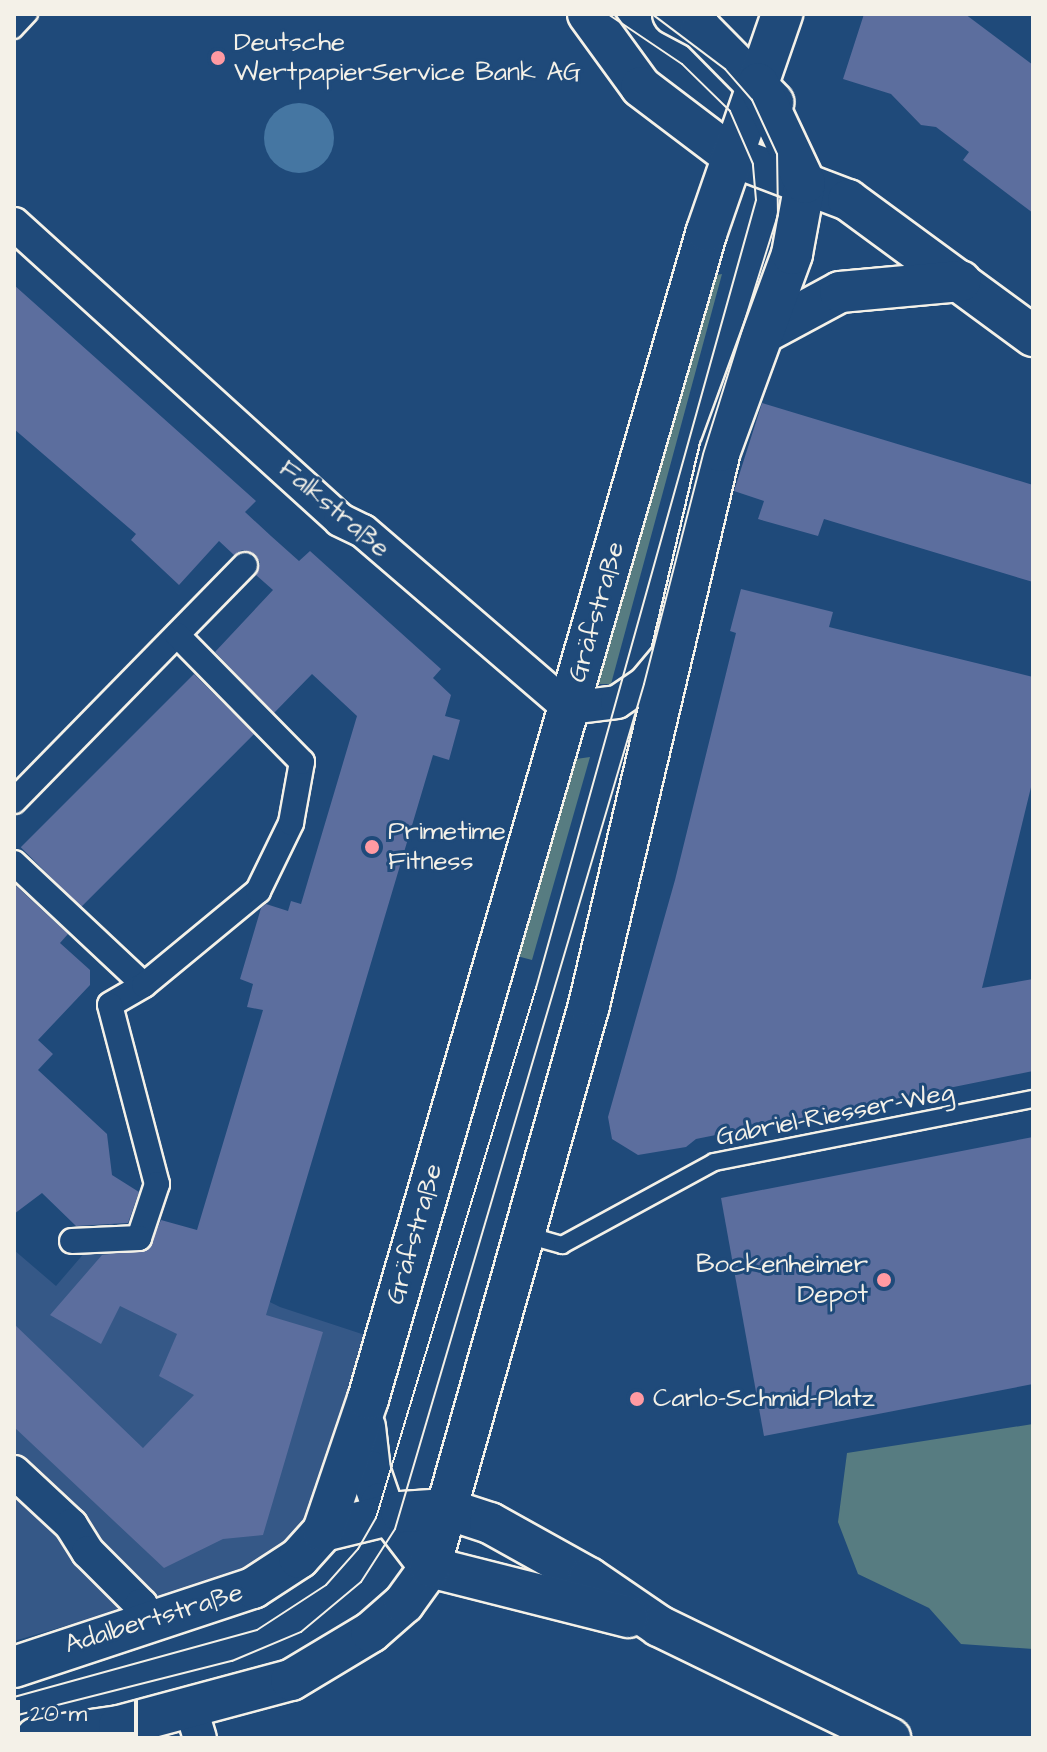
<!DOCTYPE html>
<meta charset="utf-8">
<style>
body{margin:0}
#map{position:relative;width:1047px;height:1752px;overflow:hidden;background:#1f4a7a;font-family:"Architects Daughter",sans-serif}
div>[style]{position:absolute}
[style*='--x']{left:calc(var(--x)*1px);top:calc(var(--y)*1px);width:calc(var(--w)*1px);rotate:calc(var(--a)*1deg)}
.built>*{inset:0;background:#355887}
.green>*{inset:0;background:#577c81}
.water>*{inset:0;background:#4576a2}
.round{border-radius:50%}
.building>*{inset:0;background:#5c6e9e;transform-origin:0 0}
.roads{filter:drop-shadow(2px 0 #f4f1e8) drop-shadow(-2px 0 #f4f1e8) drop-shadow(0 2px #f4f1e8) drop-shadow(0 -2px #f4f1e8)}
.service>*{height:16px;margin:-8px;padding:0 8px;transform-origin:8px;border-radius:8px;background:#1f4a7a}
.pedestrian>*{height:24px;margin:-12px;padding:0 12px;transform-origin:12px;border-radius:12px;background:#1f4a7a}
.minor>*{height:32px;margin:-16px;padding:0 16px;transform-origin:16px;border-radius:16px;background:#1f4a7a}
.tertiary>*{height:40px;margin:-20px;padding:0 20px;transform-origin:20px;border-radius:20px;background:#1f4a7a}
.tram>*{height:2px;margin:-1px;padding:0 1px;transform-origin:1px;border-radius:1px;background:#f4f1e8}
.dots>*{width:22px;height:22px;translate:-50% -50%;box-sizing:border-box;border:4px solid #1f4a7a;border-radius:50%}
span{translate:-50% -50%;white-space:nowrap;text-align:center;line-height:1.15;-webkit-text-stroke:6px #1f4a7a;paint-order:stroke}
.poi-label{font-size:26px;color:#f4f1e8}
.left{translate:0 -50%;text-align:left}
.right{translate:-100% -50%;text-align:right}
.street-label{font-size:26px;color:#f4f1e8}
.frame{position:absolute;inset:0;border:16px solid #f4f1e8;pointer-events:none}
.scale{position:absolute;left:16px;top:1700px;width:122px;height:36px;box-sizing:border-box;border:4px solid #f4f1e8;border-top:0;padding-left:10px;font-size:24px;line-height:28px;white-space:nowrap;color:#f4f1e8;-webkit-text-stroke:6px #1f4a7a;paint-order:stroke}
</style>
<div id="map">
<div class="built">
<div style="clip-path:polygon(110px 1223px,280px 1307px,368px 1336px,315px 1518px,261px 1569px,14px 1641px,14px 1250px,56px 1286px)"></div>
</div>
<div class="green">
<div style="clip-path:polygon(722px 274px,611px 684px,596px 684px,712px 276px)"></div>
<div style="clip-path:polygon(590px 757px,532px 960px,517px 956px,576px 759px)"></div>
<div style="clip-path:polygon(1033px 1424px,1033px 1649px,961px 1644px,929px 1608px,858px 1574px,838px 1522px,847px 1453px)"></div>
</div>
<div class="water">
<div class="round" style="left:264px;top:103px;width:70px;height:70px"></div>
</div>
<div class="building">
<div style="clip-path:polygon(864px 14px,965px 14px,1033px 65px,1033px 213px,963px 160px,969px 152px,936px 127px,921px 125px,891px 94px,843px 79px)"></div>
<div style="clip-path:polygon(14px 285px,256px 501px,245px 512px,271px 536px,299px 561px,310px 551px,441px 669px,433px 678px,451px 695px,445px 716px,460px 720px,449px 760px,433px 755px,266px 1315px,323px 1332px,263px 1535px,223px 1539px,164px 1568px,14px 1427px,14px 1324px,143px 1448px,194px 1395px,159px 1376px,177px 1334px,120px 1306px,101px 1344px,50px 1315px,102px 1255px,149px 1249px,161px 1220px,197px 1230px,263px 1010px,247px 1007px,253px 984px,240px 979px,261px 908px,266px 904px,288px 911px,291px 901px,301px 904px,357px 716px,312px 674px,274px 713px,215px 652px,273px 590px,256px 575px,260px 562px,255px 554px,242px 550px,234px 555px,219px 541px,179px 585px,131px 540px,136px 534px,14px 429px)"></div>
<div style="clip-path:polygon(762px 403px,1033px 485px,1033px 582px,824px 519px,818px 536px,758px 519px,764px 501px,734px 491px)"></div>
<div style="clip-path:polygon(741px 589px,833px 612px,829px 627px,1033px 677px,1033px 779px,982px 988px,1033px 979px,1033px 1071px,696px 1139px,686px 1147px,638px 1155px,612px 1139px,608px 1117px,675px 880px,736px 633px,730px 631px)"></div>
<div style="left:194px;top:674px;width:85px;height:245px;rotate:45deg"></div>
<div style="clip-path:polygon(14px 884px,68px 934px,60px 943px,90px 970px,90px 985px,38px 1040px,53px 1054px,38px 1070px,107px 1134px,112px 1175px,139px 1192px,128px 1223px,76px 1226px,42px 1193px,14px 1214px)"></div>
<div style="clip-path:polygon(1033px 1137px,1033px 1384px,764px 1436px,721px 1198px)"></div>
</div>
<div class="roads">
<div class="service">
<div style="--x:14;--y:30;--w:22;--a:-47"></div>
<div style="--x:523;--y:1234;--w:41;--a:15.8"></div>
<div style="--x:562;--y:1245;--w:173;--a:-28.6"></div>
<div style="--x:714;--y:1162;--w:325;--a:-11.2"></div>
</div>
<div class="pedestrian">
<div style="--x:14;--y:801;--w:330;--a:-45.6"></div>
<div style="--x:14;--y:863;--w:178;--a:43.2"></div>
<div style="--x:144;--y:985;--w:39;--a:150"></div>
<div style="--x:110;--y:1005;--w:185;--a:75.3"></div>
<div style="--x:157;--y:1184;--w:57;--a:108.4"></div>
<div style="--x:139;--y:1238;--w:67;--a:177.4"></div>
<div style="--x:144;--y:985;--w:148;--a:-39.5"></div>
<div style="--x:258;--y:891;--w:76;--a:-64.1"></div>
<div style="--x:291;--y:823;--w:62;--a:-79.8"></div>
<div style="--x:302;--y:762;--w:178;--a:-134.5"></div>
</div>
<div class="minor">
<div style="--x:14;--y:224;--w:440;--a:42.2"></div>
<div style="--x:340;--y:520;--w:25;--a:26"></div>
<div style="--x:363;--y:531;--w:272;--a:40.7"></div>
<div style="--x:569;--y:708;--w:48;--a:-7.1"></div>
<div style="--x:617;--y:702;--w:32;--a:-34"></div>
<div style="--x:644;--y:684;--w:40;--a:-50"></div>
<div style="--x:14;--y:1472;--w:78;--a:42.9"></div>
<div style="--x:71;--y:1525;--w:32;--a:58"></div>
<div style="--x:88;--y:1552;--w:75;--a:45"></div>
<div style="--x:141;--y:1605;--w:21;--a:65"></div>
<div style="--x:191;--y:1709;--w:30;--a:73"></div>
</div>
<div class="tertiary">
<div style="--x:588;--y:14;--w:90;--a:54"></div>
<div style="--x:641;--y:87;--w:114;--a:37.2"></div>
<div style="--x:732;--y:156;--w:124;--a:20.8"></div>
<div style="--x:848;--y:200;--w:230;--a:36.3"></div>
<div style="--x:673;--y:14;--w:32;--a:28"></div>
<div style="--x:701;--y:29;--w:103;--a:45.4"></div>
<div style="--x:764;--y:333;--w:86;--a:-28.3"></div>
<div style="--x:840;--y:292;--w:121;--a:-5.2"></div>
<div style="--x:365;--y:1427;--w:44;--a:83.5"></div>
<div style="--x:370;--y:1471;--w:34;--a:71"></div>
<div style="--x:381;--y:1503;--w:81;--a:52.6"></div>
<div style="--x:323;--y:1531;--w:80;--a:-13.7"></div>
<div style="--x:401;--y:1512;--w:46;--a:-3.7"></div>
<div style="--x:447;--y:1509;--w:45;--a:18"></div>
<div style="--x:490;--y:1523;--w:113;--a:29.1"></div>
<div style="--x:589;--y:1578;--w:85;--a:34.4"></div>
<div style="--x:659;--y:1626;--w:257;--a:25.9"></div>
<div style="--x:430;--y:1567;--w:204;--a:14.2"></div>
<div style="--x:14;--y:1667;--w:252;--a:-18.3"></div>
<div style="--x:253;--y:1588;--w:55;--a:-33.1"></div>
<div style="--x:299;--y:1558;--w:36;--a:-48"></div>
<div style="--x:323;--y:1531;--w:139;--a:-71.2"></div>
<div style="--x:368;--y:1399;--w:1216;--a:-73.82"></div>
<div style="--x:707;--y:231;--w:230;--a:-70.9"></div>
<div style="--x:36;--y:1738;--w:84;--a:-8.2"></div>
<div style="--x:119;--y:1726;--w:178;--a:-15"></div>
<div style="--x:291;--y:1680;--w:93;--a:-31"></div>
<div style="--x:371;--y:1632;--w:44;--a:-41.3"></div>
<div style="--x:404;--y:1603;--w:44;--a:-54.2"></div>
<div style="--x:430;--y:1567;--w:584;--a:-74.2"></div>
<div style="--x:589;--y:1005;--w:569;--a:-76.7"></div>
<div style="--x:720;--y:451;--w:210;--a:-69.9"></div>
<div style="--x:792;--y:254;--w:72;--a:-79.6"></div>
<div style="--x:805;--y:183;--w:110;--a:-115.2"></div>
</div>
</div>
<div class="tram">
<div style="--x:14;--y:1697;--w:252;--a:-15.4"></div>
<div style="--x:257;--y:1630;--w:82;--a:-33.1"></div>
<div style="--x:326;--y:1585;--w:48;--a:-48.4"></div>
<div style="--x:358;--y:1549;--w:36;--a:-60"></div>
<div style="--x:376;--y:1518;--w:554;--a:-73.2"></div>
<div style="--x:536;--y:988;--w:818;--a:-74.4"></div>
<div style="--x:756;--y:200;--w:36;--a:-95"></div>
<div style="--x:753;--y:164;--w:58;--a:-113.5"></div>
<div style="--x:730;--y:111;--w:67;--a:-135.6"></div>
<div style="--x:682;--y:64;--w:89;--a:-146"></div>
<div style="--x:14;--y:1716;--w:225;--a:-14.2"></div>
<div style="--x:232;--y:1661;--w:75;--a:-22.8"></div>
<div style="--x:301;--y:1632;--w:78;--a:-39.8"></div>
<div style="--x:361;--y:1582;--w:63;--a:-57.3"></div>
<div style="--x:395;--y:1529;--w:881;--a:-73.58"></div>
<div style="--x:644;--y:684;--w:237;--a:-75.6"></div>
<div style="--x:703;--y:454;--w:250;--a:-72.6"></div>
<div style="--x:778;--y:215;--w:61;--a:-90.9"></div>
<div style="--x:777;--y:154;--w:60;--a:-114.8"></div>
<div style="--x:752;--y:100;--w:41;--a:-131.1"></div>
<div style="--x:725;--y:69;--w:91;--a:-143"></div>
</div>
<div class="dots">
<div style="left:218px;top:58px;background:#ff9aa2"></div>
<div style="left:372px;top:847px;background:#ff9aa2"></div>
<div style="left:884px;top:1280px;background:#ff9aa2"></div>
<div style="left:637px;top:1399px;background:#ff9aa2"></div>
</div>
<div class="poi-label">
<span class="left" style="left:234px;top:58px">Deutsche<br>WertpapierService Bank AG</span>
<span class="left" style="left:388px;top:847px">Primetime<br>Fitness</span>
<span class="right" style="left:868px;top:1280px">Bockenheimer<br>Depot</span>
<span class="left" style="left:653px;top:1399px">Carlo-Schmid-Platz</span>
</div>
<div class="street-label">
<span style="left:334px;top:509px;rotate:40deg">Falkstraße</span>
<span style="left:597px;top:612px;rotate:-74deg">Gräfstraße</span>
<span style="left:835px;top:1115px;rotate:-11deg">Gabriel-Riesser-Weg</span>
<span style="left:415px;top:1234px;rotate:-74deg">Gräfstraße</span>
<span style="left:154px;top:1619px;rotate:-17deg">Adalbertstraße</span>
</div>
<div class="frame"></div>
<div class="scale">20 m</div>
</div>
